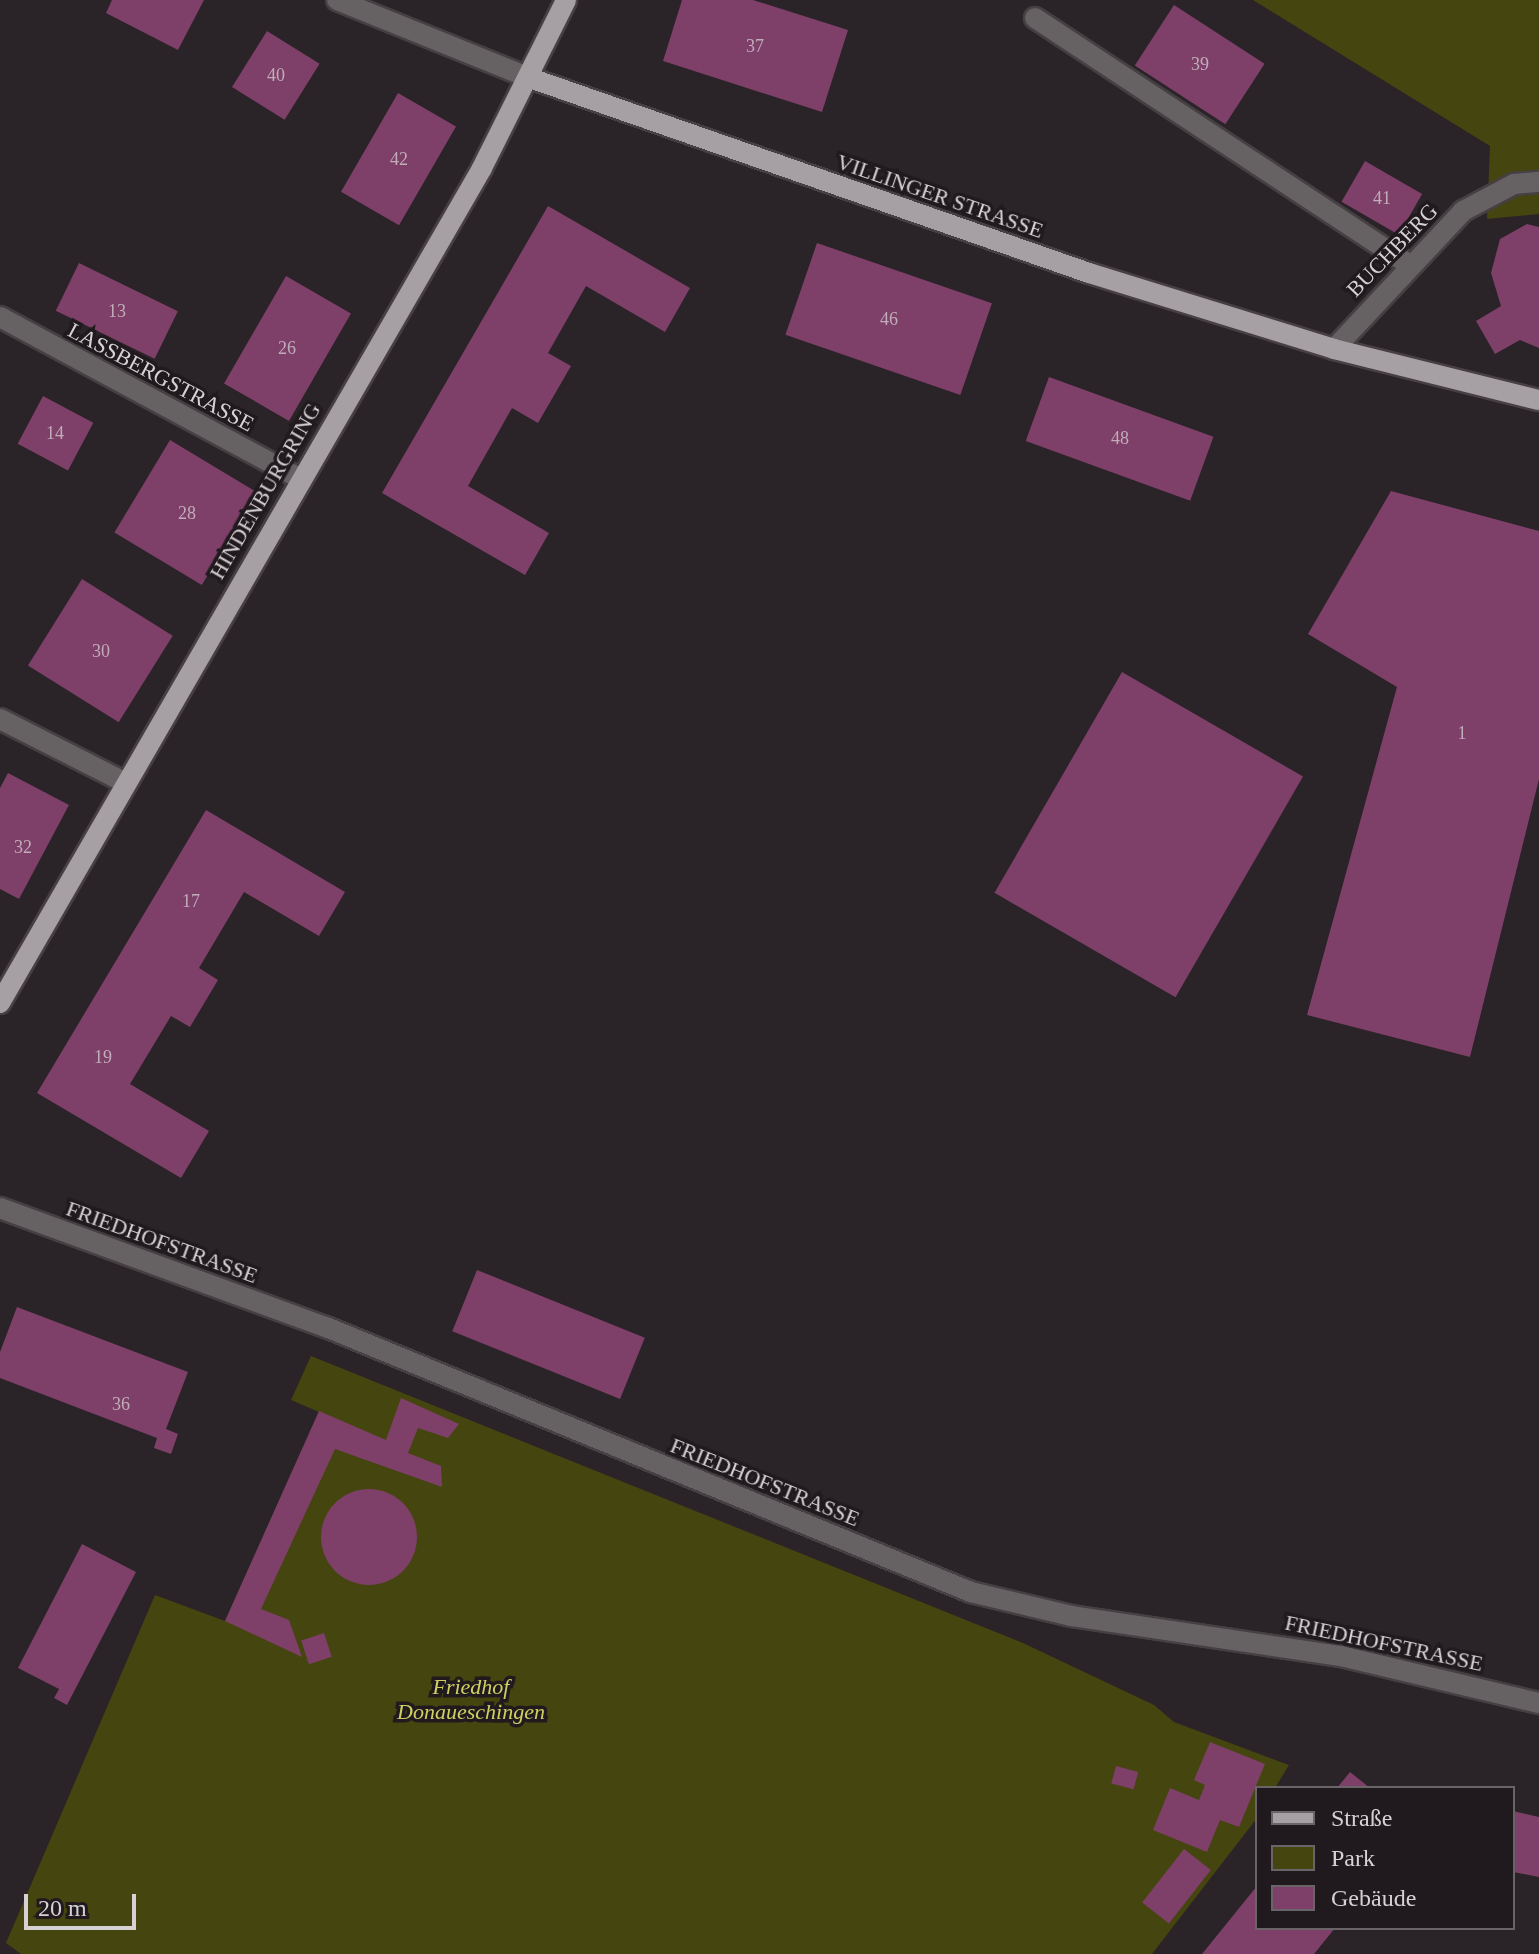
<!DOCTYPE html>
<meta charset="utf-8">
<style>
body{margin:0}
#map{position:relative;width:1539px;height:1954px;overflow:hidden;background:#2a2327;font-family:"Times New Roman",serif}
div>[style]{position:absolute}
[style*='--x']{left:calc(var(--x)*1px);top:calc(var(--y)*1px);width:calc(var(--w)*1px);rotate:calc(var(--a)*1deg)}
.green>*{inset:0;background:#45450f}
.building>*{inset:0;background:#7e3f69;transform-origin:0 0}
.round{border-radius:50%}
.roads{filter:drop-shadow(2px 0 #463f43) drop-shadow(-2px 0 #463f43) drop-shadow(0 2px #463f43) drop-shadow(0 -2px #463f43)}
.minor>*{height:20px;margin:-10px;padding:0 10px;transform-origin:10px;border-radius:10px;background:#666264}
.major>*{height:20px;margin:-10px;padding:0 10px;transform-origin:10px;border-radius:10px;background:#a69fa3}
span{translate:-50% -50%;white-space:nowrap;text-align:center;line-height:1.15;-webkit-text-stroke:7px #201a1e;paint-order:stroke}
.number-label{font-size:18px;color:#c0adb9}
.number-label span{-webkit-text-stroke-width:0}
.street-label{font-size:22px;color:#d6d2d4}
.park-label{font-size:22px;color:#cfd061;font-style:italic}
.legend{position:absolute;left:1255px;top:1786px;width:260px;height:144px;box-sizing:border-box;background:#201a1e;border:2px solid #696467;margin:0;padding:10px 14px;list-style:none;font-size:24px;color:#d6d2d4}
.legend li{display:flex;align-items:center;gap:16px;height:40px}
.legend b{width:40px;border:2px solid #696467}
.scale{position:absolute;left:24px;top:1894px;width:112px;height:36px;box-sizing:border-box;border:4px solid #d6d2d4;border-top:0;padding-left:10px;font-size:24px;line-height:28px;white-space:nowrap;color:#d6d2d4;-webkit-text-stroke:6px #201a1e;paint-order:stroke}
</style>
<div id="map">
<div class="green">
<div style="clip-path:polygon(1253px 0,1539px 0,1539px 214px,1487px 219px,1490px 146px)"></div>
<div style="clip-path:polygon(311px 1356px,1023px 1643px,1154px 1705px,1174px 1722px,1289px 1765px,1275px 1788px,1257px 1788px,1257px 1818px,1152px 1954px,21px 1954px,6px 1943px,155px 1595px,225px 1621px,319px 1412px,291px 1400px)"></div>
</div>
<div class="building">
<div style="clip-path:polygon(112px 0,204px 0,178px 50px,106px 13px)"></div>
<div style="clip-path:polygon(682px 0,753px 0,848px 30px,822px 112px,663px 61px)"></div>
<div style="left:1174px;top:5px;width:108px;height:72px;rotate:33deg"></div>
<div style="left:267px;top:31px;width:62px;height:66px;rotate:32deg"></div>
<div style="left:398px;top:93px;width:67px;height:114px;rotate:30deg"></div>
<div style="left:1365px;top:161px;width:66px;height:47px;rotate:30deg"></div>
<div style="clip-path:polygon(548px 206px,690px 288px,665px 332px,586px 286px,548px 353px,571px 366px,538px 423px,512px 408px,468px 486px,549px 533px,525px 575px,382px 493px)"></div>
<div style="clip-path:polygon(1527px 224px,1539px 227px,1539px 348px,1520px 340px,1495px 354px,1476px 321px,1501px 306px,1491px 273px,1500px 239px)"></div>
<div style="left:817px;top:243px;width:185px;height:97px;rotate:19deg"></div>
<div style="left:79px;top:263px;width:110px;height:53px;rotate:26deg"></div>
<div style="left:286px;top:276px;width:75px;height:124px;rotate:30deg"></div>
<div style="left:1049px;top:377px;width:175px;height:68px;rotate:20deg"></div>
<div style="left:43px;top:396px;width:57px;height:54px;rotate:28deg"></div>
<div style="left:170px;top:440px;width:102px;height:108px;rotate:31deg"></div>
<div style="clip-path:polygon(1391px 491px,1539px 531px,1539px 779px,1470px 1057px,1307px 1015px,1397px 687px,1308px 634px)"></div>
<div style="left:82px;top:579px;width:107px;height:102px;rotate:32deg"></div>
<div style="left:1122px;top:672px;width:209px;height:255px;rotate:30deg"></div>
<div style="clip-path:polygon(8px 773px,69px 805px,19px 899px,0 889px,0 788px)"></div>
<div style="clip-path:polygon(206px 810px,345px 892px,319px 936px,244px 892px,199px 968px,218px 980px,190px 1027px,171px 1016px,130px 1084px,209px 1131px,181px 1178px,37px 1093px)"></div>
<div style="left:477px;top:1270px;width:181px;height:66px;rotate:22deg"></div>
<div style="clip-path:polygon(17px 1307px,188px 1372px,166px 1429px,178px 1434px,171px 1454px,154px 1448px,157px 1438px,0 1378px,0 1352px)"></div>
<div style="clip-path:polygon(401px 1398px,459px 1424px,448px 1438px,418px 1428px,408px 1453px,441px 1466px,442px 1487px,335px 1449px,261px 1609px,289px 1620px,302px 1657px,225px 1621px,319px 1411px,386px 1440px)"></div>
<div class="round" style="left:321px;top:1489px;width:96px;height:96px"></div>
<div style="clip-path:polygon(82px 1544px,136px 1572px,67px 1705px,54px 1698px,59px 1689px,18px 1668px)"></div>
<div style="left:324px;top:1633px;width:25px;height:24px;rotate:72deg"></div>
<div style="clip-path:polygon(1210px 1742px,1265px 1764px,1239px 1827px,1220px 1820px,1207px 1852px,1153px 1830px,1170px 1788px,1199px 1800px,1205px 1785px,1194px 1780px)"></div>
<div style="left:1116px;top:1766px;width:23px;height:18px;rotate:15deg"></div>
<div style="clip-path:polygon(1350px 1772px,1370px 1788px,1337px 1788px)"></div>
<div style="clip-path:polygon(1513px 1811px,1539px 1817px,1539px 1877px,1513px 1872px)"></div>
<div style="left:1184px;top:1849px;width:34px;height:68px;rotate:38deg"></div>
<div style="clip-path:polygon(1257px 1886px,1257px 1928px,1335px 1928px,1314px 1954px,1202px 1954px)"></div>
</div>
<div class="roads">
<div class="minor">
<div style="--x:337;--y:0;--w:208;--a:22"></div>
<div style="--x:1035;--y:18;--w:445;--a:33.4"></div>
<div style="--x:0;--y:317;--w:340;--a:28.3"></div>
<div style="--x:1334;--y:349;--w:189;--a:-46.9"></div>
<div style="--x:1463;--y:211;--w:58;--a:-27.9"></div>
<div style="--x:1514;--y:184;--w:25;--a:-5"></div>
<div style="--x:0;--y:719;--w:141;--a:26.9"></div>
<div style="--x:0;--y:1208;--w:347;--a:20.1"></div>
<div style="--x:326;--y:1327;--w:697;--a:22.34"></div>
<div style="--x:971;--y:1592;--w:104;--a:13.4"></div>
<div style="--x:1072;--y:1616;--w:272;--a:8.5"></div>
<div style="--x:1341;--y:1656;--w:204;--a:13.4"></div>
</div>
<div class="major">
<div style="--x:530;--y:78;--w:592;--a:19.23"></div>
<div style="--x:1089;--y:273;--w:257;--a:17.2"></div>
<div style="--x:1334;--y:349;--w:211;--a:14"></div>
<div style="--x:0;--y:1003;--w:964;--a:-60"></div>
<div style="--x:482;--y:168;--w:188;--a:-63.4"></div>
</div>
</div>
<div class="number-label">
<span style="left:755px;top:46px">37</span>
<span style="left:1200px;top:64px">39</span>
<span style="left:276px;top:75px">40</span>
<span style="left:399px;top:159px">42</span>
<span style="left:1382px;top:198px">41</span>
<span style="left:117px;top:311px">13</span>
<span style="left:889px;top:319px">46</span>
<span style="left:287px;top:348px">26</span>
<span style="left:55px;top:433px">14</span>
<span style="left:1120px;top:438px">48</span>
<span style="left:187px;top:513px">28</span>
<span style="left:101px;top:651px">30</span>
<span style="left:1462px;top:733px">1</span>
<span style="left:23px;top:847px">32</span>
<span style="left:191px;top:901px">17</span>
<span style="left:103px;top:1057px">19</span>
<span style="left:121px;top:1404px">36</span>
</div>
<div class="street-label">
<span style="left:940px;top:196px;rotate:19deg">VILLINGER STRASSE</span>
<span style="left:1392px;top:250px;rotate:-46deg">BUCHBERG</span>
<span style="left:161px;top:377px;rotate:28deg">LASSBERGSTRASSE</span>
<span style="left:265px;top:491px;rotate:-60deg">HINDENBURGRING</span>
<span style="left:162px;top:1242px;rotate:20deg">FRIEDHOFSTRASSE</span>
<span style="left:765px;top:1482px;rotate:22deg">FRIEDHOFSTRASSE</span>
<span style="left:1384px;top:1643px;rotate:12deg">FRIEDHOFSTRASSE</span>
</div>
<div class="park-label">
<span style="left:471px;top:1699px">Friedhof<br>Donaueschingen</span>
</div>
<ul class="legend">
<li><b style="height:10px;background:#a69fa3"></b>Straße</li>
<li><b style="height:22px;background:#45450f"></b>Park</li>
<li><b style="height:22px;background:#7e3f69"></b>Gebäude</li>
</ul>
<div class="scale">20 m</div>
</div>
